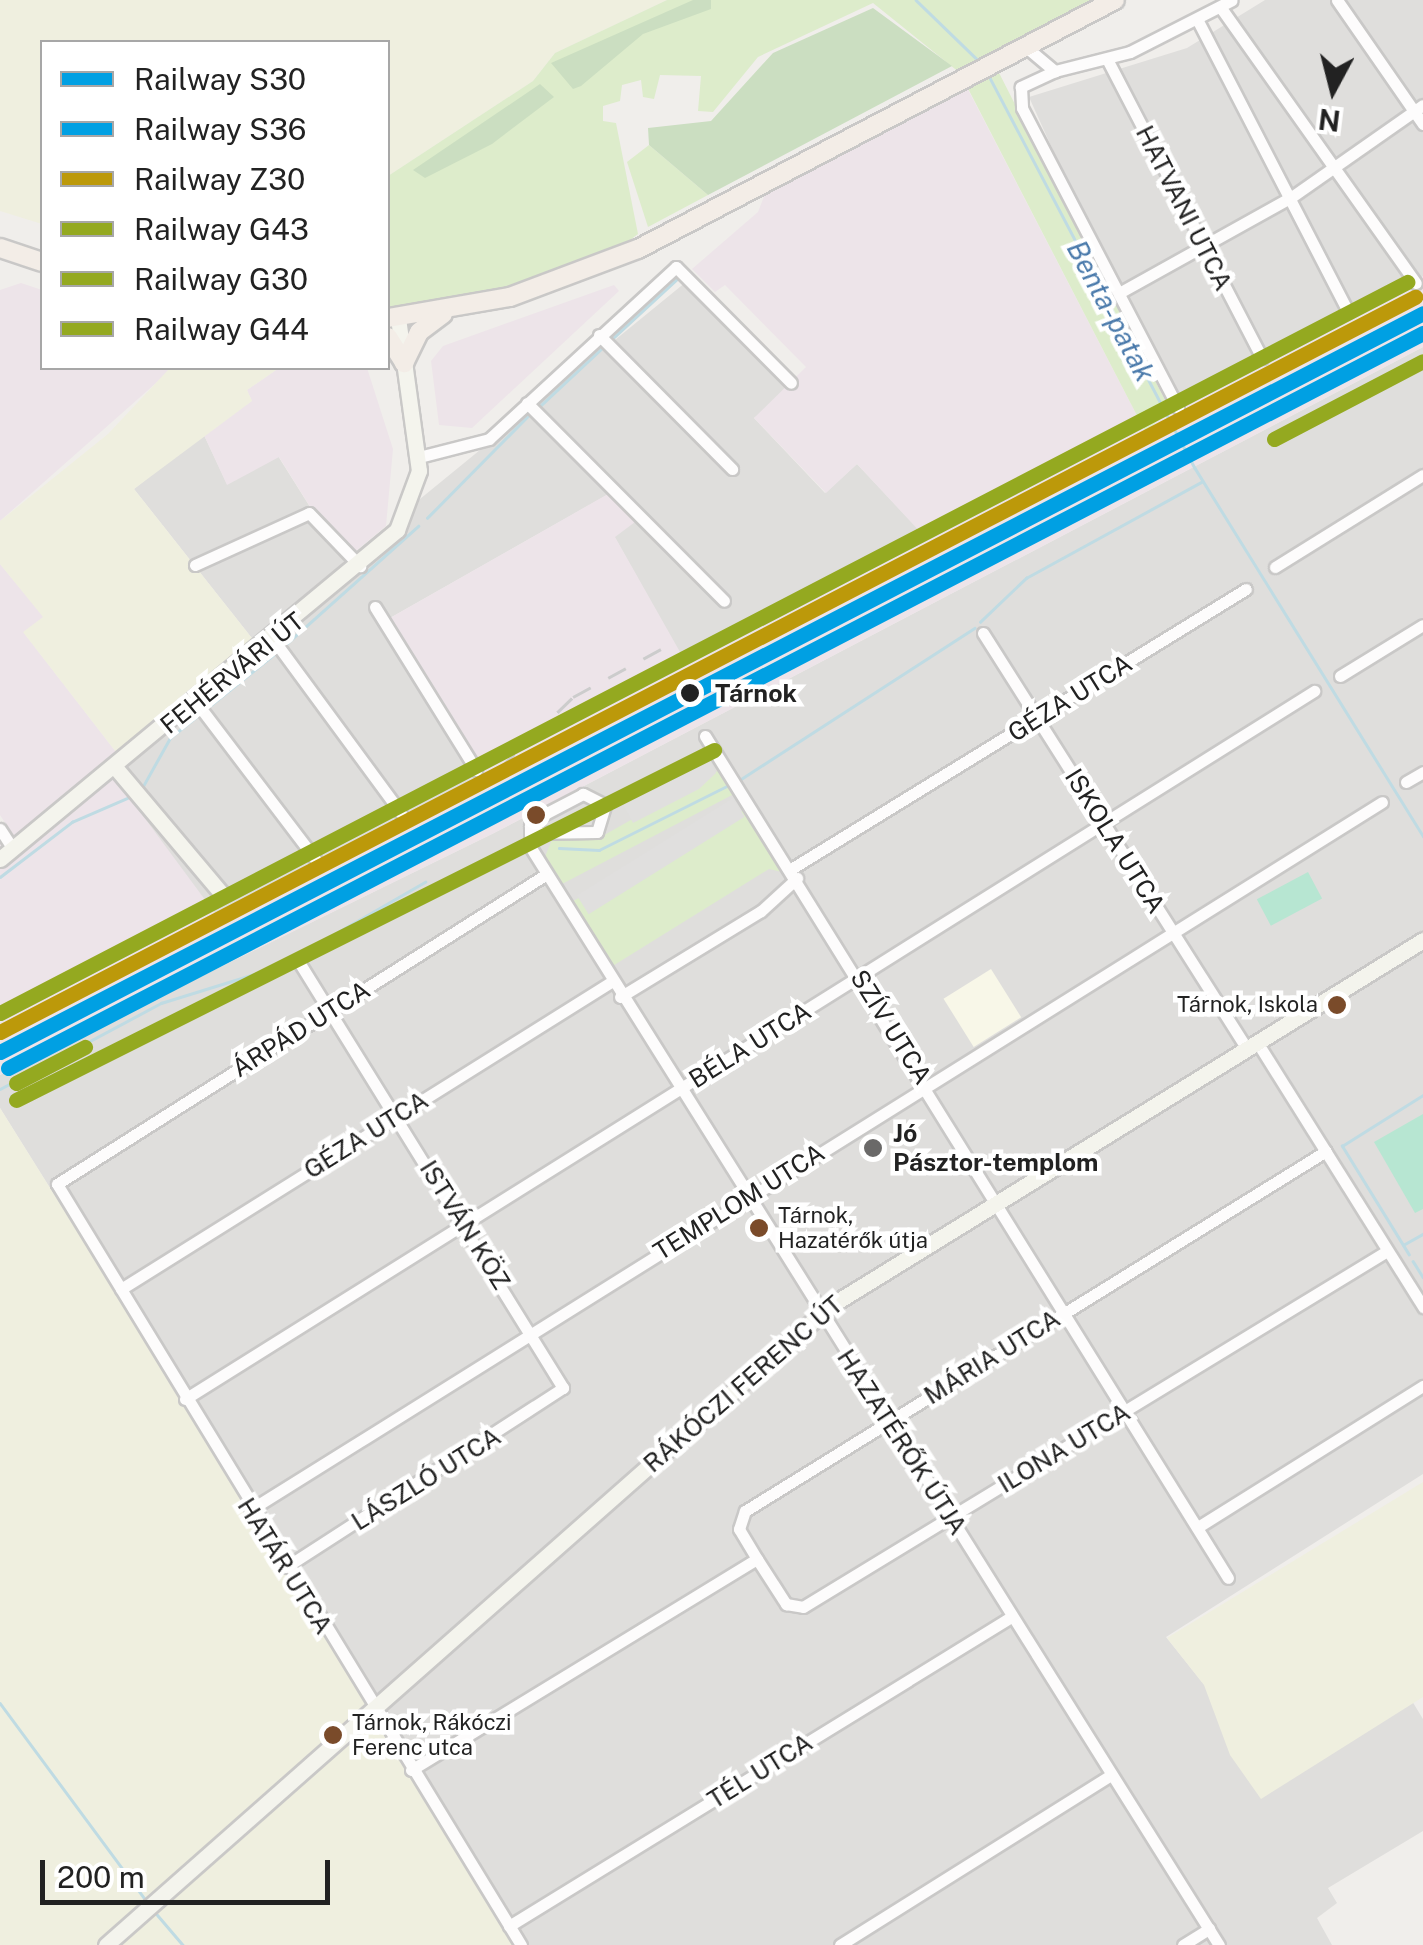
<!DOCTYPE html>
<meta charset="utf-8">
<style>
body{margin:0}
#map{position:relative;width:1423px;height:1945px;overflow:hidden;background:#f0eeeb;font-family:"Public Sans",sans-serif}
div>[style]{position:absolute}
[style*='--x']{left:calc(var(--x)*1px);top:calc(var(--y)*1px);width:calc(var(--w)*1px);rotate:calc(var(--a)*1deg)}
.residential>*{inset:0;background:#dfdedc}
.industrial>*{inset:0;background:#ede4e9}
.education>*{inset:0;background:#f8f7e8;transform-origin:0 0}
.farmland>*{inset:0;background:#efefdf}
.grass>*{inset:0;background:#ddeccb}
.forest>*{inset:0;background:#cbdec1}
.pitch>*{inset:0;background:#b7e6d2;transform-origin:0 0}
.parking>*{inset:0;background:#e0dfde;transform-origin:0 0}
.stream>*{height:2.5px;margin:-1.25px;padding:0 1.25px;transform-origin:1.25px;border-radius:1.25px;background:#bfdbe3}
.roads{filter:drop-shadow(2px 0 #c9c8c7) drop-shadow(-2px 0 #c9c8c7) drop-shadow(0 2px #c9c8c7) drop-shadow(0 -2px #c9c8c7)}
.street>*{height:11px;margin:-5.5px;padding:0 5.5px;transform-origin:5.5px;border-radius:5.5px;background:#fdfcfc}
.secondary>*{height:15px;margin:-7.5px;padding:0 7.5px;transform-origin:7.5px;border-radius:7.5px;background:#f4f4ed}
.primary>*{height:18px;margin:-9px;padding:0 9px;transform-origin:9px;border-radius:9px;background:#f3ede7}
.rail>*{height:2.5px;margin-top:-1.25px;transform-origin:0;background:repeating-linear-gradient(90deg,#ccc 0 20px,transparent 0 40px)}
.rail-1>*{height:15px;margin:-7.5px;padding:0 7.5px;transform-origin:7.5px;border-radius:7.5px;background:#00a0e3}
.rail-2>*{height:15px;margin:-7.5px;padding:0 7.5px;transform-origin:7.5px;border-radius:7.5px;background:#00a0e3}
.rail-3>*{height:15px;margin:-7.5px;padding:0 7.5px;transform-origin:7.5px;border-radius:7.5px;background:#bc990a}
.rail-4>*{height:15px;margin:-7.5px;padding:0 7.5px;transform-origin:7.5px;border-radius:7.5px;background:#94a920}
.rail-5>*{height:15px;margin:-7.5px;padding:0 7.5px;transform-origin:7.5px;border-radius:7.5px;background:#94a920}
.rail-6>*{height:15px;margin:-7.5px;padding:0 7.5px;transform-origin:7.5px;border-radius:7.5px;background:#94a920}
.dots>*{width:28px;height:28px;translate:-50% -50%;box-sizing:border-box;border:5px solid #fff;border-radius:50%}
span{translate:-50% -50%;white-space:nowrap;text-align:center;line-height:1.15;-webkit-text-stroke:9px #fff;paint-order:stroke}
.bus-label{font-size:22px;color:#222}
.right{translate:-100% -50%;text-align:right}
.left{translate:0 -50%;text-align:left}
.street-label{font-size:25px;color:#222}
.stop-label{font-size:25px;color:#222;font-weight:700}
.poi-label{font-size:25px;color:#222;font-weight:700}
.water-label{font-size:28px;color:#4a7aab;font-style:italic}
.legend{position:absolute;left:40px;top:40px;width:350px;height:330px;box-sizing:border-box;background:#fff;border:2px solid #a7a7a7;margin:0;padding:12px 18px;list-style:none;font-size:30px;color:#222}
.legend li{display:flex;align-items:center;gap:20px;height:50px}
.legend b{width:50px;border:2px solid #a7a7a7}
.north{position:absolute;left:1283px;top:40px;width:100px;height:100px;-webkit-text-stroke:8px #fff;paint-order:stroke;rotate:187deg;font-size:28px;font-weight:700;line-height:40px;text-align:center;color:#222}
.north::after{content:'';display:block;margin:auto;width:35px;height:45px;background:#222;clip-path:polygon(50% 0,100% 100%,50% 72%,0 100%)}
.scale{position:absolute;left:40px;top:1860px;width:290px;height:45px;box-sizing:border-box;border:5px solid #222;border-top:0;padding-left:12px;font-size:30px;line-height:35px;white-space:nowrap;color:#222;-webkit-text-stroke:8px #fff;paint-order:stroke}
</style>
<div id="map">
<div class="residential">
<div style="clip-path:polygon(1265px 0,1423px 0,1423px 303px,1269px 376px,1169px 408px,1029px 97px,1187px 48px)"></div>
<div style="clip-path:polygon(686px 282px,775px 371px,788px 393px,754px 418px,825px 493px,857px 464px,924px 535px,683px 659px,614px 536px,635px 521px,607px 495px,390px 618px,483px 774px,216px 917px,103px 763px,255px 642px,134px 489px,203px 433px,227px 484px,278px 456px,344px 561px)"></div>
<div style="clip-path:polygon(1423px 347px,1423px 1474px,1166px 1637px,1202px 1682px,1412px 1701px,1423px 1719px,1423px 1831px,1328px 1888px,1337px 1903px,1317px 1918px,1332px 1945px,523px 1945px,0 1108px,0 1075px,494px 833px)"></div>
</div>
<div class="industrial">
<div style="clip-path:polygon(962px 78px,1146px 433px,1169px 408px,1423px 276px,1423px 347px,494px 833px,0 1075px,0 837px,10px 830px,0 815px,0 564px,44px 617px,24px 633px,116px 752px,104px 763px,217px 916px,483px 774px,390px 618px,608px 494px,635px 522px,615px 537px,684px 659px,923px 535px,857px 464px,826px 493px,754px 418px,806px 367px,725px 285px,715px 292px,692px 269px,758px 212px,770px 181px)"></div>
<div style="clip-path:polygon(21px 283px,42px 290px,42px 368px,173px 368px,0 521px,0 290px)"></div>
<div style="clip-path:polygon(614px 285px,619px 291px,472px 428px,439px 425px,431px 361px,443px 346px)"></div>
<div style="clip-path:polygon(279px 368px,367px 368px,393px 449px,386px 526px,344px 561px,279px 457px,227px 485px,203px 433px,252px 401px,247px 390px)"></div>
</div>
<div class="education">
<div style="left:991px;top:969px;width:57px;height:56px;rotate:58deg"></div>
</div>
<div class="farmland">
<div style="clip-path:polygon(0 0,667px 0,555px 53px,533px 81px,388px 176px,388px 42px,42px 42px,42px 224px,0 211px)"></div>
<div style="clip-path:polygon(279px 368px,247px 390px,252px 401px,134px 489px,255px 642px,116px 752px,23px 632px,43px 617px,0 564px,0 521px,108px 434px,169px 369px)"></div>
<div style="clip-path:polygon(0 1108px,523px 1945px,0 1945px)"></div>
<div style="clip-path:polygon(1423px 1482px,1423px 1697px,1261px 1799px,1230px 1755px,1204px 1685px,1167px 1638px)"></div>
</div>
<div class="grass">
<div style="clip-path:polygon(667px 0,1092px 0,991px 57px,1169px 408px,1146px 433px,960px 73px,873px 3px,758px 57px,713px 112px,698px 111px,701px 76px,660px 75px,654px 99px,643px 97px,641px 80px,622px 85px,620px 101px,603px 106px,603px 121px,616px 123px,638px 234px,617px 250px,470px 299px,388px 311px,388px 176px,533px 81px,555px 53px)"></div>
<div style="clip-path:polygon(649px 145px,708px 195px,648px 227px,627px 162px)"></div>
<div style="clip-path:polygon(721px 769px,734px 794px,562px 884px,544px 859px,554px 835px,599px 838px)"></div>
<div style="clip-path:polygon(746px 809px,786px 873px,769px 869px,611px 967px,573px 901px)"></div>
</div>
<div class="forest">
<div style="clip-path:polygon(693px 0,711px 0,711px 9px,643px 34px,581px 86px,573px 89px,551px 63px)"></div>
<div style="clip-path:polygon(873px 8px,952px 66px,708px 195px,649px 145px,648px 128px,711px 121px,773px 53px)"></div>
<div style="clip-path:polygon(540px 84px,554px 97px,492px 144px,425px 178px,413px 170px)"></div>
</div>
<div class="pitch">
<div style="left:1308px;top:872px;width:30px;height:58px;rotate:62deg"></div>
<div style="clip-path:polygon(1423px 1114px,1423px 1209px,1415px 1213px,1374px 1142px)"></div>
</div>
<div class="parking">
<div style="clip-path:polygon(709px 759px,716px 773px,699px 789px,633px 823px,623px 804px)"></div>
<div style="left:733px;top:798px;width:22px;height:184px;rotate:58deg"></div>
</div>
<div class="stream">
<div style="--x:916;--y:0;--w:91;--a:44.1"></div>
<div style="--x:988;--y:74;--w:445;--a:62.3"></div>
<div style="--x:1195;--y:468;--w:433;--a:58.2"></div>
<div style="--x:612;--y:339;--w:88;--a:-42.7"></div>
<div style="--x:540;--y:406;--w:86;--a:-43.1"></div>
<div style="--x:427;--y:518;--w:146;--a:-45.3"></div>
<div style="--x:980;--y:622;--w:64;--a:-43.7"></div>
<div style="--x:1026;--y:578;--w:200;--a:-28.7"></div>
<div style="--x:284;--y:646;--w:180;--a:-41.8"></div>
<div style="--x:206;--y:709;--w:91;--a:-38.8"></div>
<div style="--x:741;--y:779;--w:278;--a:-32.9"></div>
<div style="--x:142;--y:788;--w:57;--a:-60.8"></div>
<div style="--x:170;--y:738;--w:36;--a:-39"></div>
<div style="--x:559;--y:848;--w:40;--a:2.9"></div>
<div style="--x:599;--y:850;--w:143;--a:-26.6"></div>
<div style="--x:0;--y:877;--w:91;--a:-37.4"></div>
<div style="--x:72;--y:822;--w:65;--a:-23.4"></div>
<div style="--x:0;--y:1089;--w:183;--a:-28.1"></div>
<div style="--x:161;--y:1003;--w:121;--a:-17.2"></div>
<div style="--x:277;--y:967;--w:171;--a:-29.9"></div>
<div style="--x:1403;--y:1245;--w:23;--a:-29"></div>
<div style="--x:1409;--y:1255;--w:128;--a:-121.6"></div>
<div style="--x:1342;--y:1146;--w:96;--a:-32.2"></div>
<div style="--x:1413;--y:1261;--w:19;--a:58"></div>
<div style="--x:0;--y:1703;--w:247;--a:53.5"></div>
<div style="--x:155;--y:1912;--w:43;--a:49.7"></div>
</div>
<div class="roads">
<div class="street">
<div style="--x:1337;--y:0;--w:151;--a:55.3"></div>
<div style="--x:1221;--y:8;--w:337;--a:54.7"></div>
<div style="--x:1198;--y:21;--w:327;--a:62.7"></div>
<div style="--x:1026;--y:47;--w:38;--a:40"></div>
<div style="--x:1055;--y:71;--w:77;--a:-14.2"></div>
<div style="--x:1130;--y:52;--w:114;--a:-27"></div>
<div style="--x:1107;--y:59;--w:337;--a:62.6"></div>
<div style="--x:1055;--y:71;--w:38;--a:155"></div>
<div style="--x:1021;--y:87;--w:21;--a:87"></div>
<div style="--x:1022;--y:108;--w:338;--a:62.5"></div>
<div style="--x:1119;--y:293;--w:196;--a:-29.1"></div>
<div style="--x:1290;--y:198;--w:162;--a:-35"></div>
<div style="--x:599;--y:335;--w:189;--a:45.2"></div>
<div style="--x:527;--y:403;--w:279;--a:45.1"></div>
<div style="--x:419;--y:457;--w:72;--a:-14.4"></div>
<div style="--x:489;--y:439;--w:254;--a:-42.6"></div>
<div style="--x:676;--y:267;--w:163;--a:45.2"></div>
<div style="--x:195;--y:565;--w:125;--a:-24.5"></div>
<div style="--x:309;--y:513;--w:74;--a:46.1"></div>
<div style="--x:1275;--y:567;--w:174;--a:-31.9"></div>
<div style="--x:375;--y:607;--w:192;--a:58.2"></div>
<div style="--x:983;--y:633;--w:493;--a:57.6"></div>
<div style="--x:273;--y:639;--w:216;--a:53.7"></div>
<div style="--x:1340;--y:676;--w:97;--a:-31.6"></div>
<div style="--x:196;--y:702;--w:197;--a:52.8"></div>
<div style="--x:705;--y:736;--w:991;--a:58.15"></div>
<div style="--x:1406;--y:782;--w:20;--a:-30"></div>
<div style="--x:0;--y:829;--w:24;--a:57"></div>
<div style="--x:530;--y:833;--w:67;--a:-0.9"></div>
<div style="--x:597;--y:832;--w:28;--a:-73"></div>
<div style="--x:605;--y:805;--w:25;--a:-153"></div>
<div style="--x:583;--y:794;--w:50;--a:152.4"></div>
<div style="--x:539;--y:817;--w:13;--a:135"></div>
<div style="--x:530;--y:826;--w:7;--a:90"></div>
<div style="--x:530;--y:833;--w:15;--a:86"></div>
<div style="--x:531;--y:848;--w:1295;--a:57.91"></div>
<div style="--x:791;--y:869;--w:534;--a:-31.61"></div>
<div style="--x:620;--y:997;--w:165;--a:-31.4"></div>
<div style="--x:761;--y:911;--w:49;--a:-42.5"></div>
<div style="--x:1257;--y:1042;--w:313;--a:57.9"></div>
<div style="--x:121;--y:1289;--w:578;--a:-32.07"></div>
<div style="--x:185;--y:1399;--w:1333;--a:-32.09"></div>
<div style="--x:250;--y:1510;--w:1335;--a:-32.02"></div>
<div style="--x:1198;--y:1527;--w:266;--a:-32.1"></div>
<div style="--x:757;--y:1559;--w:54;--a:57.2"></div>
<div style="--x:786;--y:1604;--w:17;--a:10"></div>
<div style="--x:803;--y:1607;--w:684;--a:-31.37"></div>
<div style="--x:286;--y:1567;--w:330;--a:-32.9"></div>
<div style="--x:563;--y:1388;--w:501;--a:-121.79"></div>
<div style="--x:411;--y:1770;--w:405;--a:-31.4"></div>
<div style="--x:757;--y:1559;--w:35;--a:-121"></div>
<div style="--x:739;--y:1529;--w:19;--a:-72"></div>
<div style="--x:745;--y:1511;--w:683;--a:-31.78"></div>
<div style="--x:509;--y:1926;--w:589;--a:-31.61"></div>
<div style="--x:521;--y:1945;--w:891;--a:-121.37"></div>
<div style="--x:57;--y:1184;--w:578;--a:-32.34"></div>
<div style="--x:840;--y:1945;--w:320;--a:-32.1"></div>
<div style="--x:1183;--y:1945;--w:31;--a:-32"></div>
</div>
<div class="secondary">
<div style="--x:115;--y:767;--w:165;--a:49.9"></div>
<div style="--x:0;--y:859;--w:516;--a:-39.65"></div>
<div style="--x:397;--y:530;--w:63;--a:-69.6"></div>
<div style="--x:419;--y:471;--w:155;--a:-97.8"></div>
<div style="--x:106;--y:1945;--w:966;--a:-41.43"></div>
<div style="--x:830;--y:1306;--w:697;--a:-31.68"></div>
</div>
<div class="primary">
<div style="--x:0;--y:248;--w:44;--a:18.4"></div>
<div style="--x:388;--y:318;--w:124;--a:-9.8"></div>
<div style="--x:510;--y:297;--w:137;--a:-20.6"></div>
<div style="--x:638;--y:249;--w:538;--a:-27.57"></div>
<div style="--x:388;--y:337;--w:31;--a:58"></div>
<div style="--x:404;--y:363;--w:34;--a:-64"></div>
<div style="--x:419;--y:332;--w:30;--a:-37"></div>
</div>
</div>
<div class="rail">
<div style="--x:440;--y:808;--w:72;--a:-33.7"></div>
<div style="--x:500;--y:768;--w:102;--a:-44.2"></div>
<div style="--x:573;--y:697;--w:100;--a:-28.6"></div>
<div style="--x:0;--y:1030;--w:461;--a:-26.8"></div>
</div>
<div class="rail-1">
<div style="--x:0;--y:1052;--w:1603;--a:-27.44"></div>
</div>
<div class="rail-2">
<div style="--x:8;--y:1068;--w:1595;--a:-27.45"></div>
</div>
<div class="rail-3">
<div style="--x:0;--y:1032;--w:1595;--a:-27.45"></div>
</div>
<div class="rail-4">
<div style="--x:1274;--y:439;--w:168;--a:-27.6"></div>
<div style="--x:16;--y:1100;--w:781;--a:-26.63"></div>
</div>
<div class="rail-5">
<div style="--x:0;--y:1013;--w:1586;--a:-27.45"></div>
</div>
<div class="rail-6">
<div style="--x:16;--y:1083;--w:78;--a:-27.6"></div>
</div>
<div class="dots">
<div style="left:690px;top:693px;background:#222"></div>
<div style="left:536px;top:815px;background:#7a4b2a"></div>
<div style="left:1337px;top:1005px;background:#7a4b2a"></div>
<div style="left:873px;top:1148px;background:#6a6968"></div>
<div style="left:759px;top:1228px;background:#7a4b2a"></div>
<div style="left:333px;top:1735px;background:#7a4b2a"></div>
</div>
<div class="bus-label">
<span class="right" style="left:1318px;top:1005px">Tárnok, Iskola</span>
<span class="left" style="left:778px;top:1228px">Tárnok,<br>Hazatérők útja</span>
<span class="left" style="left:352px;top:1735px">Tárnok, Rákóczi<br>Ferenc utca</span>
</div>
<div class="street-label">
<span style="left:1184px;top:208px;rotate:63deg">HATVANI UTCA</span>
<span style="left:232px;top:673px;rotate:-39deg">FEHÉRVÁRI ÚT</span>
<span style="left:1070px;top:698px;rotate:-32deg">GÉZA UTCA</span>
<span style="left:1115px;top:841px;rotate:58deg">ISKOLA UTCA</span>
<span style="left:891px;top:1027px;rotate:58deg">SZÍV UTCA</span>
<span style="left:301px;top:1029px;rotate:-32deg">ÁRPÁD UTCA</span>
<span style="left:750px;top:1045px;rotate:-32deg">BÉLA UTCA</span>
<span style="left:366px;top:1135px;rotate:-32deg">GÉZA UTCA</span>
<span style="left:739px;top:1202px;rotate:-32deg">TEMPLOM UTCA</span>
<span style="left:465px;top:1225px;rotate:58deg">ISTVÁN KÖZ</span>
<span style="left:992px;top:1357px;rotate:-32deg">MÁRIA UTCA</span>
<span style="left:743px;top:1384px;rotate:-41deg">RÁKÓCZI FERENC ÚT</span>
<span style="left:902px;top:1442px;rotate:57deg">HAZATÉRŐK ÚTJA</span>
<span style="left:1064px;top:1448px;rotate:-31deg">ILONA UTCA</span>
<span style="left:426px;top:1479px;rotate:-32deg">LÁSZLÓ UTCA</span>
<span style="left:285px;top:1566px;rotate:58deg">HATÁR UTCA</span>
<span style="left:760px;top:1771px;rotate:-32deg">TÉL UTCA</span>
</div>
<div class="stop-label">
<span class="left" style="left:715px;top:693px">Tárnok</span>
</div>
<div class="poi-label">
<span class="left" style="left:893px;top:1148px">Jó<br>Pásztor-templom</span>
</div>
<div class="water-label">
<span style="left:1111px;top:311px;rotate:62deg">Benta-patak</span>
</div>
<ul class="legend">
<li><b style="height:12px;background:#00a0e3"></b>Railway S30</li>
<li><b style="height:12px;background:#00a0e3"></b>Railway S36</li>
<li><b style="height:12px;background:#bc990a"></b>Railway Z30</li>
<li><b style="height:12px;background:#94a920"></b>Railway G43</li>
<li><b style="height:12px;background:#94a920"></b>Railway G30</li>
<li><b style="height:12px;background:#94a920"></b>Railway G44</li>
</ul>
<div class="north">N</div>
<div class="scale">200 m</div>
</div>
